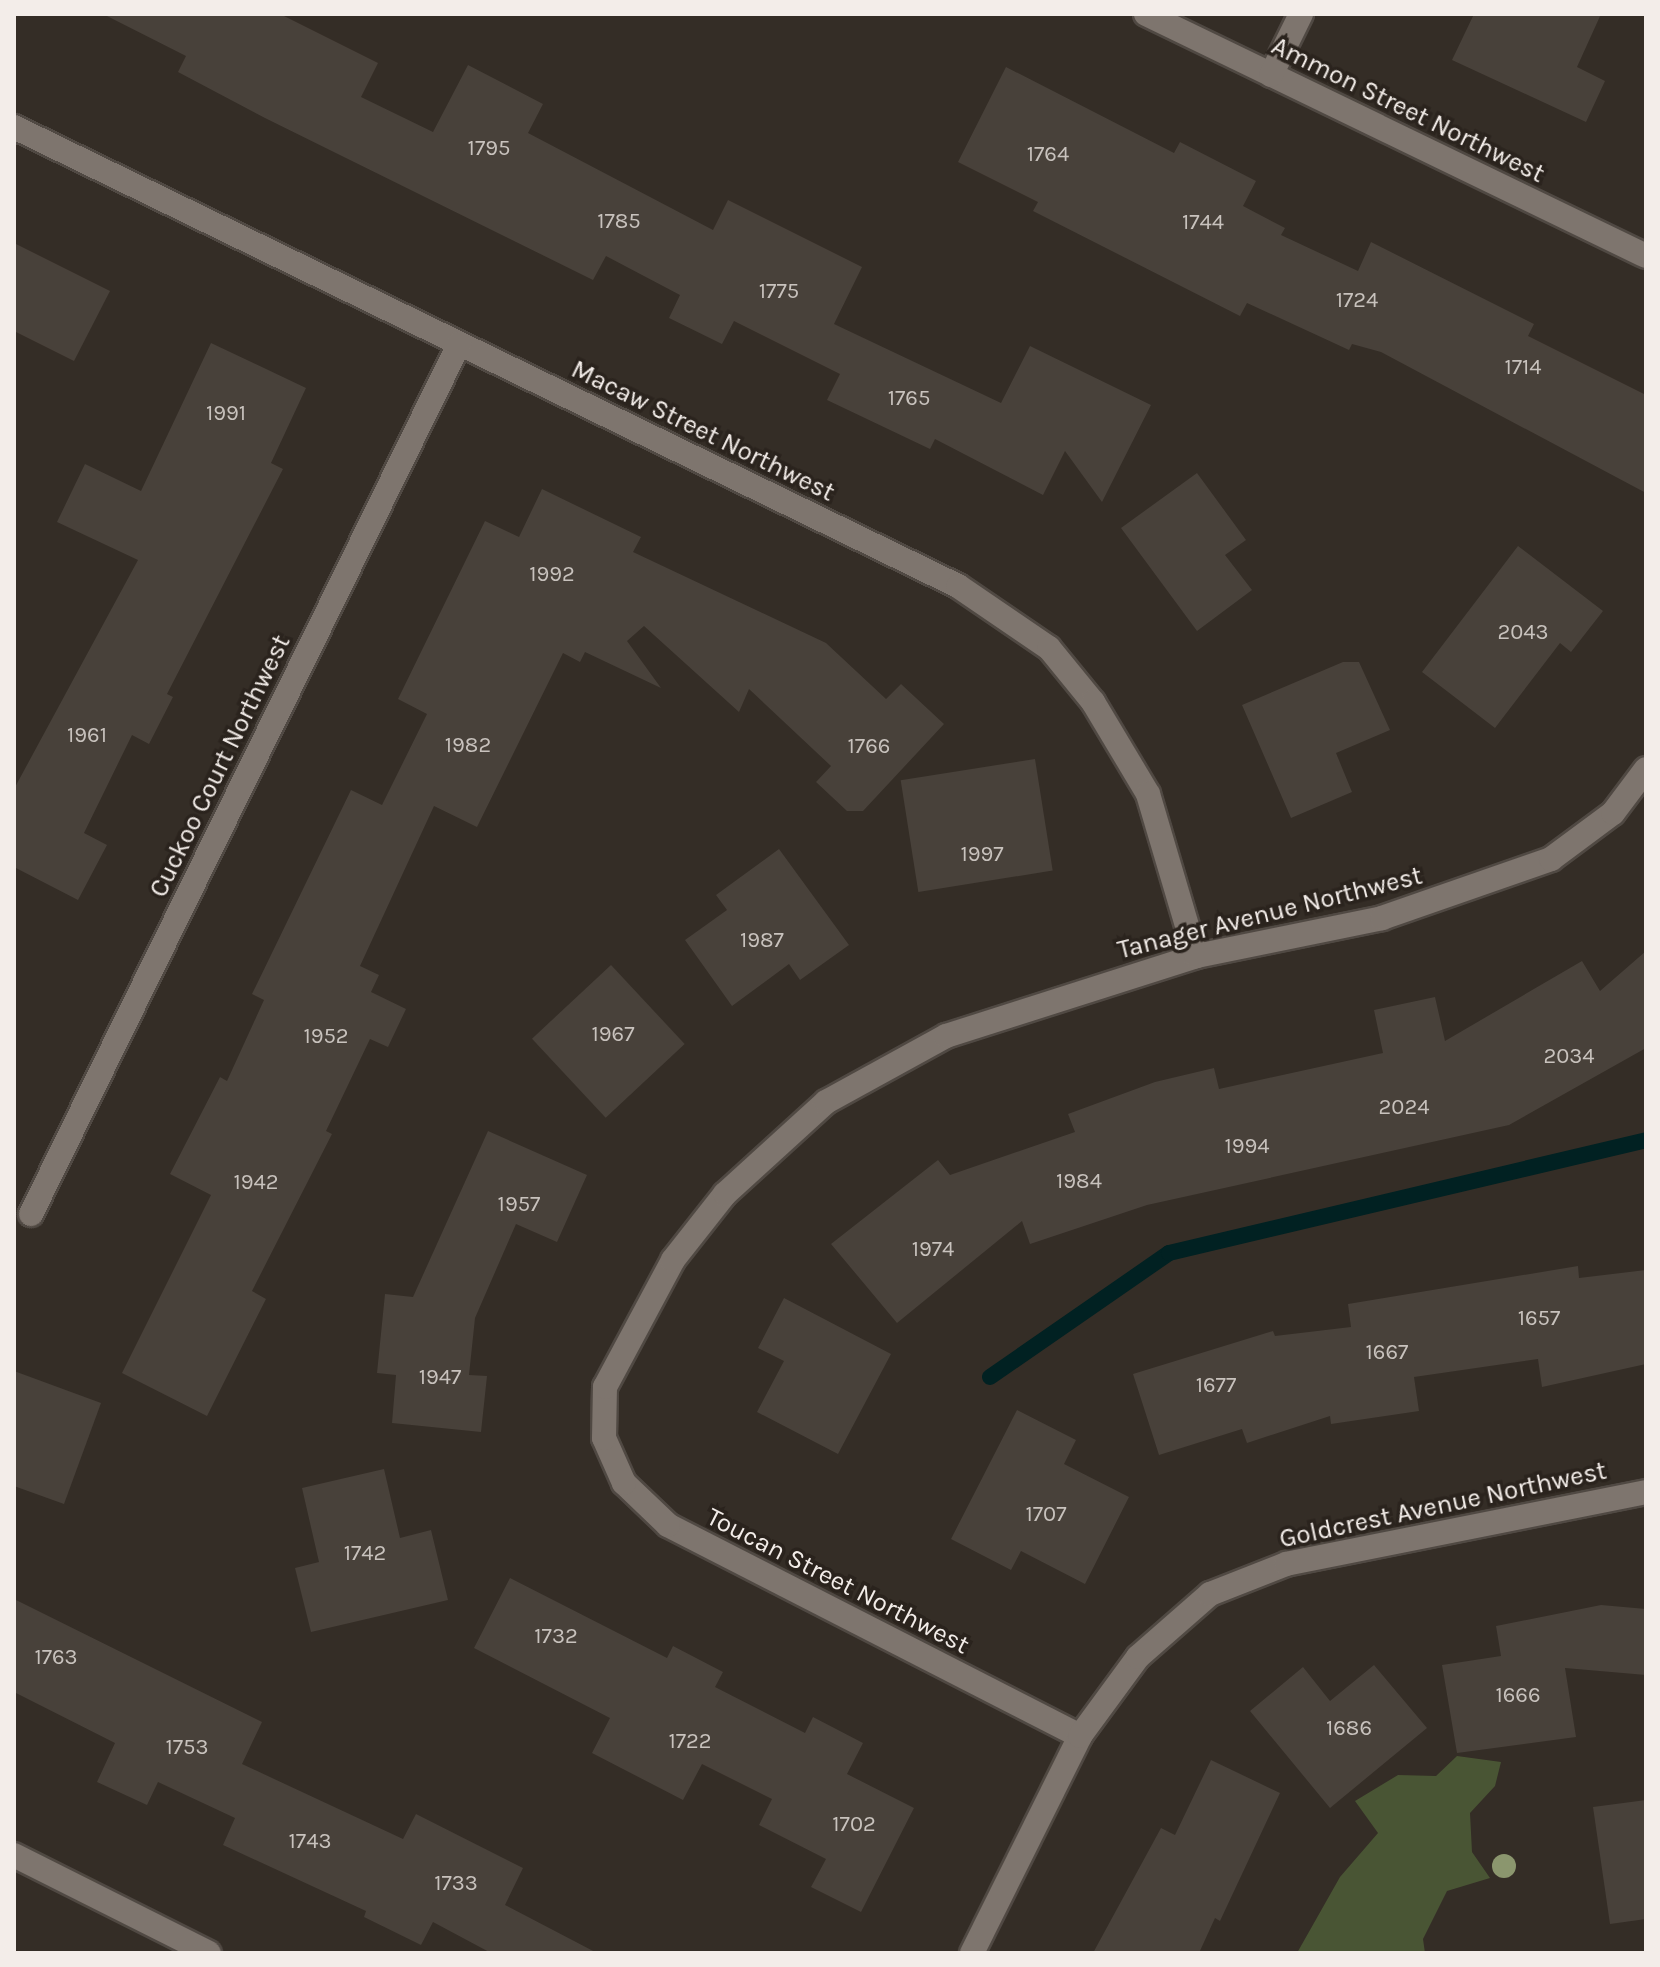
<!DOCTYPE html>
<style>
body{margin:0}
#map{position:relative;width:1660px;height:1967px;overflow:hidden;background:#342d26;font-family:Karla,sans-serif}
div>[style]{position:absolute}
[style*='--x']{left:calc(var(--x)*1px);top:calc(var(--y)*1px);width:calc(var(--w)*1px);rotate:calc(var(--a)*1deg)}
.green>*{inset:0;background:#495534}
.stream>*{height:16px;margin:-8px;padding:0 8px;transform-origin:8px;border-radius:8px;background:#012122}
.building>*{inset:0;background:#48413a;transform-origin:0 0}
.roads{filter:drop-shadow(2px 0 #504943) drop-shadow(-2px 0 #504943) drop-shadow(0 2px #504943) drop-shadow(0 -2px #504943)}
.street>*{height:24px;margin:-12px;padding:0 12px;transform-origin:12px;border-radius:12px;background:#7e756e}
.trees>*{width:24px;height:24px;margin:-12px;border-radius:50%;background:#8b966e}
span{translate:-50% -50%;white-space:nowrap;text-align:center;line-height:1.15;-webkit-text-stroke:7px #2a231d;paint-order:stroke}
.number-label{font-size:22px;color:#c8c2bd}
.number-label span{-webkit-text-stroke-width:0}
.street-label{font-size:26px;color:#f3ede9}
.frame{position:absolute;inset:0;border:16px solid #f3ede9;pointer-events:none}
</style>
<div id="map">
<div class="green">
<div style="clip-path:polygon(1457px 1756px,1501px 1762px,1495px 1786px,1470px 1813px,1472px 1852px,1490px 1878px,1447px 1891px,1423px 1939px,1425px 1953px,1297px 1953px,1340px 1877px,1378px 1833px,1355px 1801px,1398px 1775px,1436px 1776px)"></div>
</div>
<div class="stream">
<div style="--x:990;--y:1377;--w:218;--a:-34.7"></div>
<div style="--x:1169;--y:1253;--w:490;--a:-13.3"></div>
</div>
<div class="building">
<div style="clip-path:polygon(103px 14px,280px 14px,378px 63px,361px 97px,433px 132px,468px 65px,543px 104px,528px 133px,713px 230px,728px 200px,862px 267px,834px 324px,1001px 403px,1030px 346px,1151px 405px,1102px 502px,1065px 451px,1043px 495px,935px 439px,930px 449px,827px 400px,840px 374px,734px 321px,722px 344px,669px 318px,680px 295px,606px 256px,593px 280px,265px 118px,178px 72px,186px 56px)"></div>
<div style="clip-path:polygon(1474px 14px,1601px 14px,1577px 67px,1605px 81px,1586px 122px,1452px 60px)"></div>
<div style="clip-path:polygon(1006px 67px,1174px 153px,1180px 142px,1256px 181px,1243px 206px,1285px 228px,1281px 235px,1358px 271px,1371px 242px,1534px 324px,1528px 336px,1646px 395px,1646px 493px,1381px 352px,1352px 344px,1349px 350px,1247px 303px,1240px 316px,1033px 211px,1038px 202px,958px 162px)"></div>
<div style="clip-path:polygon(14px 243px,110px 291px,74px 361px,14px 331px)"></div>
<div style="clip-path:polygon(211px 343px,306px 388px,271px 463px,283px 469px,167px 694px,173px 697px,149px 744px,132px 735px,84px 833px,107px 845px,78px 900px,14px 867px,14px 789px,138px 560px,57px 522px,85px 464px,141px 491px)"></div>
<div style="clip-path:polygon(1197px 473px,1246px 540px,1225px 555px,1252px 590px,1197px 631px,1121px 528px)"></div>
<div style="clip-path:polygon(542px 489px,641px 537px,633px 552px,826px 643px,886px 699px,901px 684px,944px 724px,863px 811px,847px 811px,816px 782px,831px 766px,749px 689px,739px 712px,644px 626px,627px 641px,661px 688px,585px 652px,580px 662px,563px 653px,477px 827px,434px 806px,360px 966px,379px 975px,371px 992px,406px 1009px,388px 1047px,370px 1039px,326px 1131px,332px 1134px,252px 1291px,266px 1299px,207px 1416px,122px 1373px,211px 1195px,170px 1174px,220px 1077px,227px 1081px,264px 1000px,252px 994px,351px 790px,382px 805px,427px 714px,398px 699px,485px 521px,519px 537px)"></div>
<div style="clip-path:polygon(1518px 546px,1603px 611px,1571px 652px,1560px 643px,1495px 728px,1422px 672px)"></div>
<div style="clip-path:polygon(1343px 662px,1359px 662px,1390px 730px,1336px 753px,1352px 792px,1291px 818px,1242px 705px)"></div>
<div style="left:1035px;top:759px;width:113px;height:136px;rotate:81deg"></div>
<div style="clip-path:polygon(779px 849px,849px 945px,800px 980px,789px 964px,732px 1006px,685px 940px,727px 910px,716px 895px)"></div>
<div style="clip-path:polygon(1646px 951px,1646px 1048px,1509px 1125px,1147px 1205px,1030px 1244px,1022px 1221px,897px 1323px,831px 1244px,938px 1160px,950px 1175px,1075px 1132px,1068px 1114px,1155px 1082px,1214px 1068px,1219px 1089px,1383px 1053px,1374px 1010px,1435px 997px,1445px 1041px,1582px 961px,1600px 991px)"></div>
<div style="left:611px;top:965px;width:108px;height:108px;rotate:47deg"></div>
<div style="clip-path:polygon(488px 1131px,587px 1175px,557px 1242px,516px 1224px,475px 1318px,469px 1375px,487px 1376px,481px 1432px,392px 1423px,396px 1375px,377px 1373px,385px 1294px,413px 1297px)"></div>
<div style="clip-path:polygon(1578px 1266px,1579px 1278px,1646px 1270px,1646px 1364px,1542px 1387px,1538px 1359px,1414px 1377px,1419px 1411px,1331px 1424px,1330px 1416px,1247px 1443px,1242px 1429px,1159px 1455px,1133px 1374px,1273px 1331px,1275px 1336px,1351px 1327px,1348px 1304px)"></div>
<div style="clip-path:polygon(784px 1298px,891px 1354px,838px 1454px,757px 1412px,784px 1361px,758px 1348px)"></div>
<div style="clip-path:polygon(14px 1371px,101px 1403px,64px 1504px,14px 1486px)"></div>
<div style="clip-path:polygon(1017px 1410px,1076px 1440px,1064px 1464px,1129px 1497px,1085px 1584px,1021px 1551px,1011px 1570px,951px 1539px)"></div>
<div style="clip-path:polygon(384px 1469px,400px 1538px,431px 1530px,448px 1600px,311px 1632px,295px 1568px,319px 1562px,302px 1488px)"></div>
<div style="clip-path:polygon(510px 1578px,667px 1658px,673px 1646px,723px 1672px,715px 1687px,805px 1733px,813px 1717px,863px 1743px,847px 1774px,914px 1808px,861px 1912px,811px 1887px,826px 1859px,759px 1825px,772px 1799px,702px 1764px,683px 1800px,592px 1753px,610px 1718px,474px 1648px)"></div>
<div style="clip-path:polygon(14px 1599px,262px 1722px,242px 1764px,403px 1839px,416px 1814px,523px 1868px,505px 1905px,597px 1953px,491px 1953px,433px 1922px,421px 1945px,364px 1917px,366px 1911px,223px 1845px,235px 1818px,158px 1782px,147px 1805px,97px 1782px,115px 1743px,14px 1692px)"></div>
<div style="clip-path:polygon(1601px 1605px,1646px 1609px,1646px 1675px,1565px 1668px,1576px 1737px,1457px 1753px,1442px 1665px,1501px 1656px,1496px 1626px)"></div>
<div style="clip-path:polygon(1374px 1665px,1427px 1728px,1330px 1808px,1250px 1711px,1303px 1667px,1330px 1701px)"></div>
<div style="clip-path:polygon(1211px 1760px,1280px 1793px,1220px 1921px,1215px 1918px,1199px 1953px,1093px 1953px,1161px 1828px,1175px 1835px)"></div>
<div style="clip-path:polygon(1646px 1800px,1646px 1919px,1610px 1924px,1593px 1807px)"></div>
</div>
<div class="roads">
<div class="street">
<div style="--x:1146;--y:14;--w:555;--a:25.83"></div>
<div style="--x:1271;--y:75;--w:68;--a:-63.8"></div>
<div style="--x:14;--y:127;--w:1050;--a:25.93"></div>
<div style="--x:958;--y:586;--w:110;--a:34.3"></div>
<div style="--x:1049;--y:648;--w:70;--a:50.8"></div>
<div style="--x:1093;--y:702;--w:107;--a:59.1"></div>
<div style="--x:1148;--y:794;--w:169;--a:73.5"></div>
<div style="--x:31;--y:1214;--w:970;--a:-63.8"></div>
<div style="--x:1080;--y:1736;--w:463;--a:-152.9"></div>
<div style="--x:668;--y:1525;--w:61;--a:-136.3"></div>
<div style="--x:624;--y:1483;--w:49;--a:-114"></div>
<div style="--x:604;--y:1438;--w:51;--a:-88.9"></div>
<div style="--x:605;--y:1387;--w:144;--a:-61.8"></div>
<div style="--x:673;--y:1260;--w:84;--a:-51.8"></div>
<div style="--x:725;--y:1194;--w:137;--a:-42.3"></div>
<div style="--x:826;--y:1102;--w:137;--a:-28.8"></div>
<div style="--x:946;--y:1036;--w:262;--a:-17.7"></div>
<div style="--x:1196;--y:956;--w:190;--a:-11.5"></div>
<div style="--x:1382;--y:918;--w:179;--a:-19.2"></div>
<div style="--x:1551;--y:859;--w:77;--a:-36.6"></div>
<div style="--x:1613;--y:813;--w:55;--a:-53.1"></div>
<div style="--x:14;--y:1855;--w:218;--a:26.7"></div>
<div style="--x:972;--y:1953;--w:242;--a:-63.5"></div>
<div style="--x:1080;--y:1736;--w:98;--a:-53.7"></div>
<div style="--x:1138;--y:1657;--w:96;--a:-41.2"></div>
<div style="--x:1210;--y:1594;--w:82;--a:-21.5"></div>
<div style="--x:1286;--y:1564;--w:367;--a:-11.3"></div>
</div>
</div>
<div class="trees">
<div style="left:1504px;top:1866px"></div>
</div>
<div class="number-label">
<span style="left:489px;top:149px">1795</span>
<span style="left:1048px;top:155px">1764</span>
<span style="left:619px;top:222px">1785</span>
<span style="left:1203px;top:223px">1744</span>
<span style="left:779px;top:292px">1775</span>
<span style="left:1357px;top:301px">1724</span>
<span style="left:1523px;top:368px">1714</span>
<span style="left:909px;top:399px">1765</span>
<span style="left:226px;top:414px">1991</span>
<span style="left:552px;top:575px">1992</span>
<span style="left:1523px;top:633px">2043</span>
<span style="left:87px;top:736px">1961</span>
<span style="left:468px;top:746px">1982</span>
<span style="left:869px;top:747px">1766</span>
<span style="left:982px;top:855px">1997</span>
<span style="left:762px;top:941px">1987</span>
<span style="left:613px;top:1035px">1967</span>
<span style="left:326px;top:1037px">1952</span>
<span style="left:1569px;top:1057px">2034</span>
<span style="left:1404px;top:1108px">2024</span>
<span style="left:1247px;top:1147px">1994</span>
<span style="left:1079px;top:1182px">1984</span>
<span style="left:256px;top:1183px">1942</span>
<span style="left:519px;top:1205px">1957</span>
<span style="left:933px;top:1250px">1974</span>
<span style="left:1539px;top:1319px">1657</span>
<span style="left:1387px;top:1353px">1667</span>
<span style="left:440px;top:1378px">1947</span>
<span style="left:1216px;top:1386px">1677</span>
<span style="left:1046px;top:1515px">1707</span>
<span style="left:365px;top:1554px">1742</span>
<span style="left:556px;top:1637px">1732</span>
<span style="left:56px;top:1658px">1763</span>
<span style="left:1518px;top:1696px">1666</span>
<span style="left:1349px;top:1729px">1686</span>
<span style="left:690px;top:1742px">1722</span>
<span style="left:187px;top:1748px">1753</span>
<span style="left:854px;top:1825px">1702</span>
<span style="left:310px;top:1842px">1743</span>
<span style="left:456px;top:1884px">1733</span>
</div>
<div class="street-label">
<span style="left:1408px;top:110px;rotate:26deg">Ammon Street Northwest</span>
<span style="left:703px;top:431px;rotate:26deg">Macaw Street Northwest</span>
<span style="left:220px;top:766px;rotate:-64deg">Cuckoo Court Northwest</span>
<span style="left:1270px;top:913px;rotate:-14deg">Tanager Avenue Northwest</span>
<span style="left:1443px;top:1505px;rotate:-12deg">Goldcrest Avenue Northwest</span>
<span style="left:838px;top:1581px;rotate:27deg">Toucan Street Northwest</span>
</div>
<div class="frame"></div>
</div>
